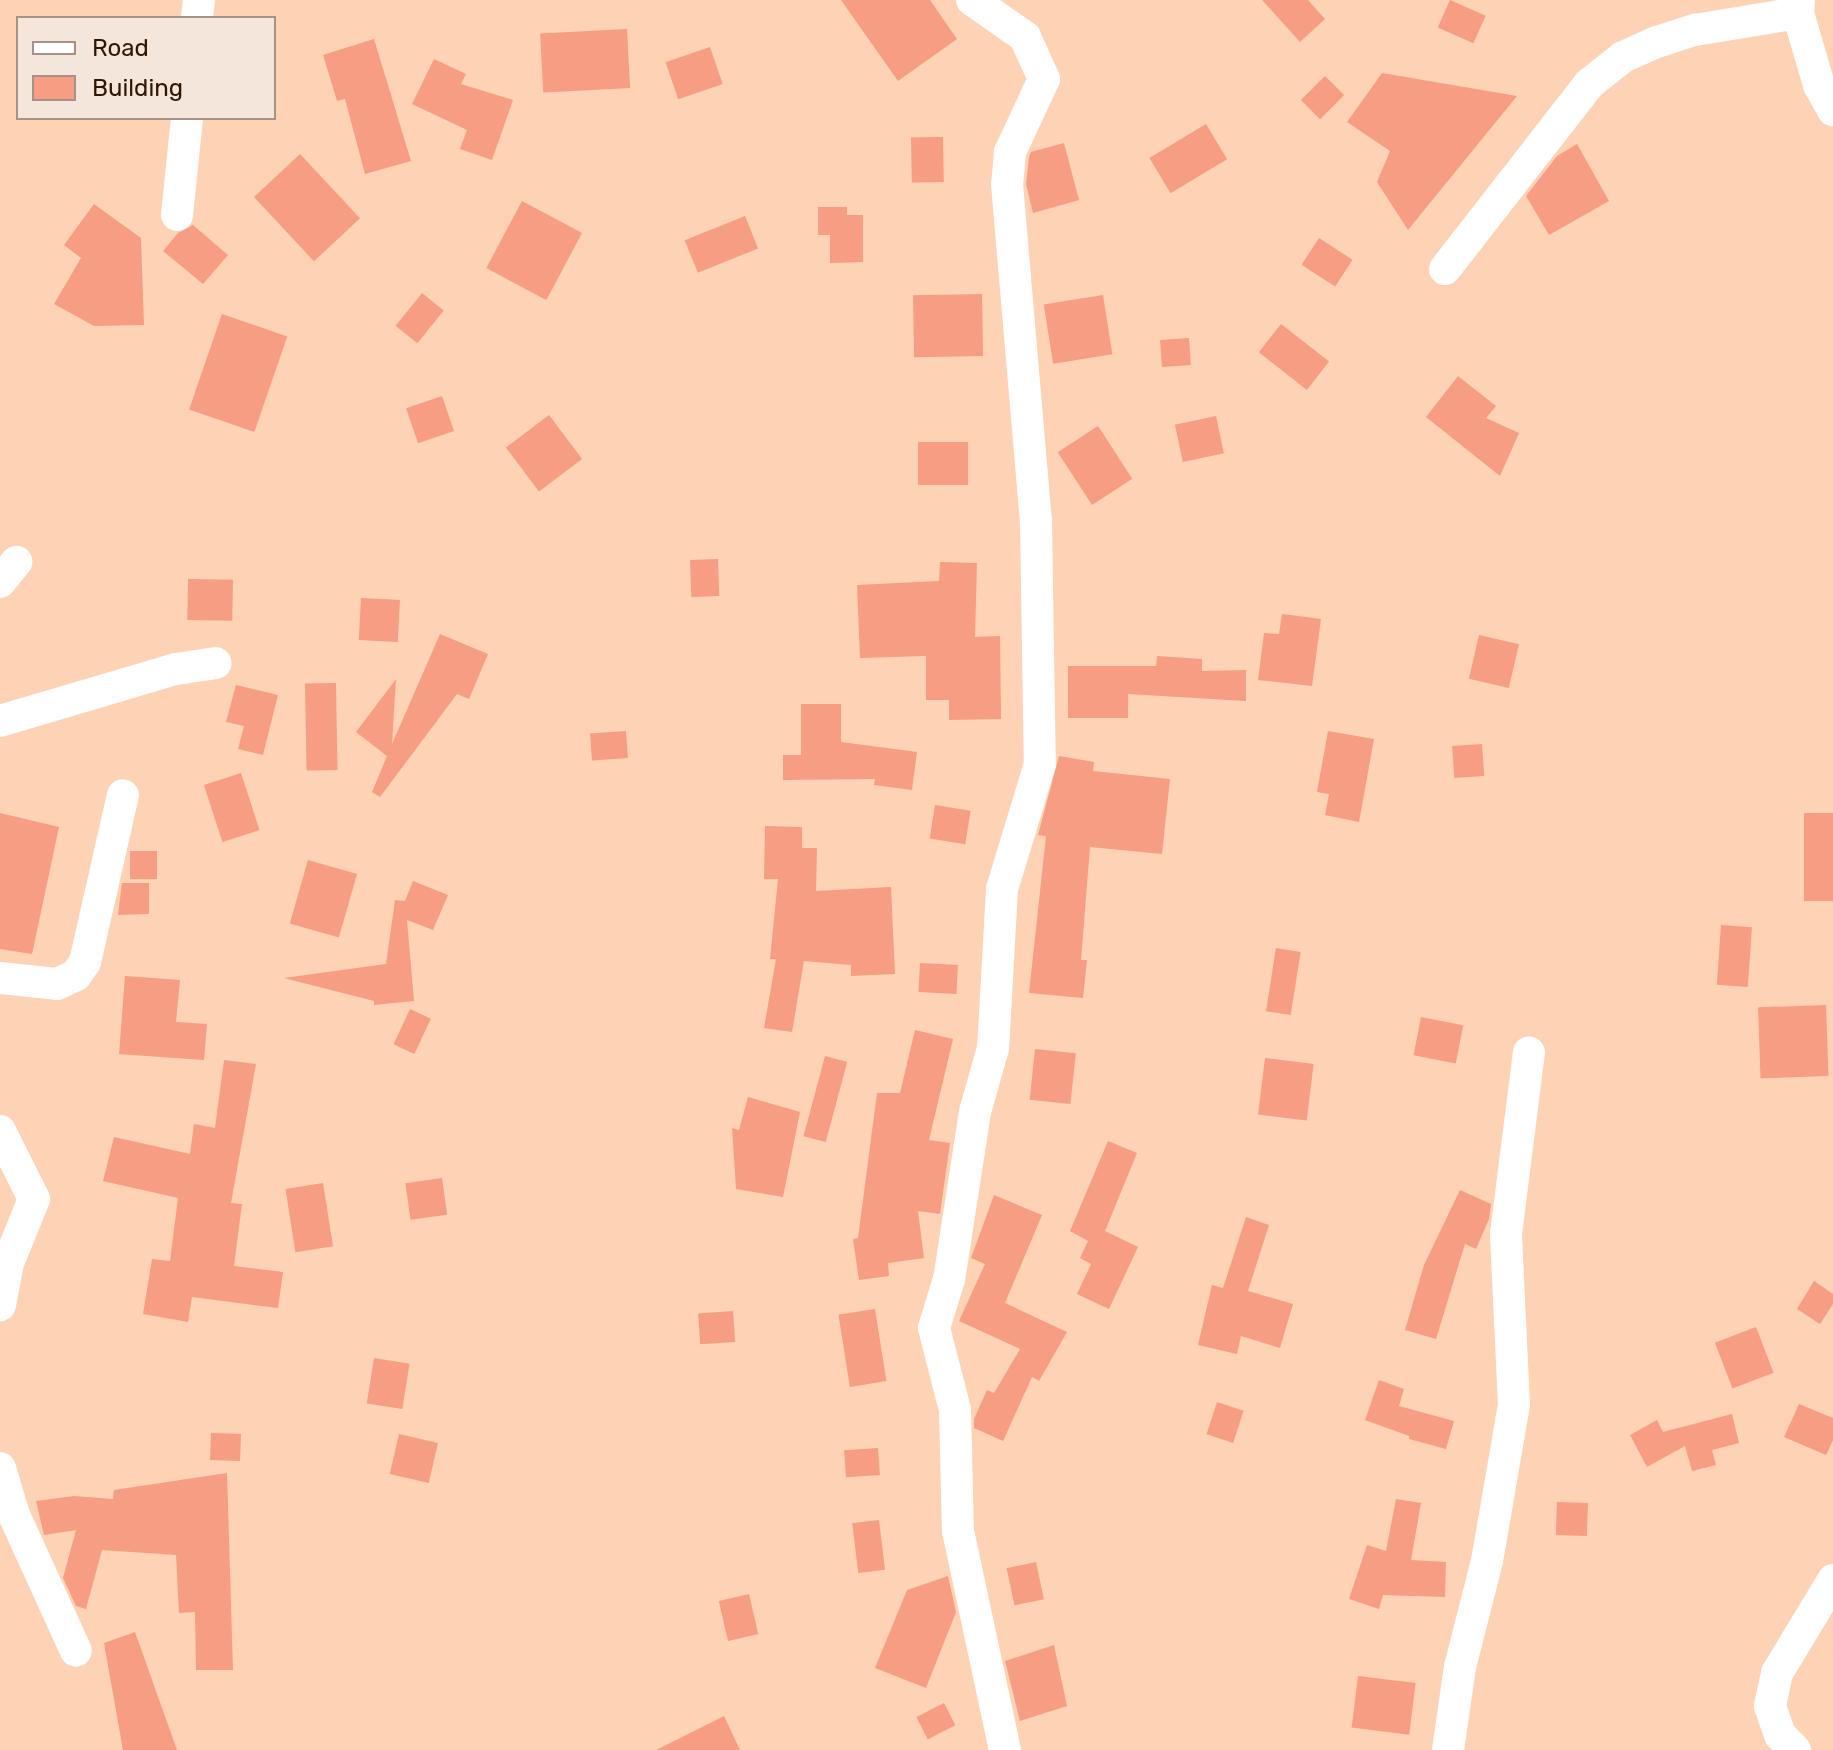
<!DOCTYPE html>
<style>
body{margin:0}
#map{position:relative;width:1833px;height:1750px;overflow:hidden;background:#fed2b4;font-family:Rubik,sans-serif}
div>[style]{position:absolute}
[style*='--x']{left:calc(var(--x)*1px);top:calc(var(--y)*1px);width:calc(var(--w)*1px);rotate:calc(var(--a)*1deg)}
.building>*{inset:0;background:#f79d83;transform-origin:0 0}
.minor>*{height:32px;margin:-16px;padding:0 16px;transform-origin:16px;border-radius:16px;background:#fff}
span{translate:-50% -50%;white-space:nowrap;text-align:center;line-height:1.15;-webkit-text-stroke:6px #f5e6dc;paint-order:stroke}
.legend{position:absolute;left:16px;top:16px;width:260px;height:104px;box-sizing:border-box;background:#f5e6dc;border:2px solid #a79385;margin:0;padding:10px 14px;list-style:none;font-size:24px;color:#311703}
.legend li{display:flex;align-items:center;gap:16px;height:40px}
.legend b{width:40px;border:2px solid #a79385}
</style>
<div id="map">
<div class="building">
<div style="clip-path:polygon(841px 0,930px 0,957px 39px,898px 81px)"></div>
<div style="clip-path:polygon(1262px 0,1308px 0,1325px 19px,1300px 42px)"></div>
<div style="left:1450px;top:0;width:39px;height:30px;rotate:24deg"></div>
<div style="left:627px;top:29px;width:59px;height:87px;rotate:87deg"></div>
<div style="clip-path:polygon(374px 39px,411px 161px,365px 174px,345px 99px,337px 101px,323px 55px)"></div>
<div style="left:710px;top:47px;width:39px;height:47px;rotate:71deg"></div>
<div style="clip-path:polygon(434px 59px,466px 74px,461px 84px,513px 100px,492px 160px,460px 149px,467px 130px,412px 104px)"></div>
<div style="clip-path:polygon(1382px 73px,1517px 96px,1408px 230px,1377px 182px,1390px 151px,1347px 122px)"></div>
<div style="left:1325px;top:76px;width:27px;height:34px;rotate:45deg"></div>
<div style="left:1206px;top:124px;width:41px;height:66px;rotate:59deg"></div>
<div style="left:943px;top:137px;width:45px;height:32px;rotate:89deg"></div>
<div style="clip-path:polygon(1064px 143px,1079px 200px,1033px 213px,1026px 184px,1029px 157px,1031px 152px)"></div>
<div style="clip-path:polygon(1577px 144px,1609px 201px,1549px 235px,1526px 196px,1557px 156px)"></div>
<div style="left:300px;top:154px;width:88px;height:63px;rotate:47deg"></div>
<div style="left:522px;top:201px;width:68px;height:76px;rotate:28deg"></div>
<div style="clip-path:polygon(94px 204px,141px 238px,144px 325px,94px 326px,54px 304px,81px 258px,64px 245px)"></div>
<div style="clip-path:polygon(818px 207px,847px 207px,847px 215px,863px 215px,863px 262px,830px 263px,830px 235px,818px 235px)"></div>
<div style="left:745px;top:216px;width:35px;height:65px;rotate:68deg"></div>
<div style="clip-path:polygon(193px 225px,228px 255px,203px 284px,163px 251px,178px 233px)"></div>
<div style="left:1319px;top:238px;width:40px;height:32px;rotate:33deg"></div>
<div style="left:422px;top:293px;width:28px;height:42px;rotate:39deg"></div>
<div style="left:982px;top:294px;width:62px;height:69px;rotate:89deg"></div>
<div style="left:1103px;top:295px;width:60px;height:60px;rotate:81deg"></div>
<div style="left:222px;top:314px;width:69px;height:101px;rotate:19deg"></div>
<div style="left:1281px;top:324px;width:61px;height:36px;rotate:38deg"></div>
<div style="left:1189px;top:338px;width:27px;height:29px;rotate:86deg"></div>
<div style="clip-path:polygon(1458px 376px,1496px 406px,1486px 418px,1519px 433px,1500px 476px,1426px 417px)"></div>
<div style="left:442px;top:396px;width:37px;height:38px;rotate:71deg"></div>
<div style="left:549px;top:415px;width:55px;height:54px;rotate:53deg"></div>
<div style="left:1216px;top:416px;width:38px;height:42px;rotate:78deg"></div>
<div style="left:1098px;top:426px;width:63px;height:48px;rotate:57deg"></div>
<div style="left:968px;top:442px;width:43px;height:50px;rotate:90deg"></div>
<div style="left:718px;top:559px;width:37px;height:28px;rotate:88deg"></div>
<div style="clip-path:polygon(940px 562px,977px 563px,975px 637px,1000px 636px,1001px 719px,949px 720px,949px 700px,926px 700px,926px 656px,860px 658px,857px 585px,939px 581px)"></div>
<div style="left:188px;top:579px;width:45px;height:41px;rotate:1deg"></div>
<div style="left:361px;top:598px;width:39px;height:42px;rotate:3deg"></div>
<div style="clip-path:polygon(1282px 614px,1321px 619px,1312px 686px,1258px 680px,1264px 633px,1279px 634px)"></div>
<div style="clip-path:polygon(440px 634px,488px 654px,469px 699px,457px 694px,380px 797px,372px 792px,387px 756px,356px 732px,396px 679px,392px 744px)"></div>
<div style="left:1479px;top:635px;width:41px;height:45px;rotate:13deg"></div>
<div style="clip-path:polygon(1157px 656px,1202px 659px,1202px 671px,1246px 670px,1246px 701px,1128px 694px,1128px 718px,1068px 718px,1068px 666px,1156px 666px)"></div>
<div style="left:336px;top:683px;width:87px;height:31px;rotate:89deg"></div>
<div style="clip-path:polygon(236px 685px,278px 695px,263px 755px,238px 749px,244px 726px,226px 722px)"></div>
<div style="clip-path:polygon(801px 704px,841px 704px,841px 742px,917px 752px,912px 790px,874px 785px,875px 779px,783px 780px,783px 755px,801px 755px)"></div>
<div style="left:626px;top:731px;width:27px;height:36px;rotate:86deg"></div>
<div style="clip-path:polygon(1328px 731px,1374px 739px,1359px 822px,1325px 815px,1329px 794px,1317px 792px)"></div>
<div style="left:1482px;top:744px;width:32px;height:30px;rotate:86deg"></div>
<div style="clip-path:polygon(1059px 756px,1094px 762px,1093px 771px,1170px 779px,1162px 854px,1090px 847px,1081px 960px,1087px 960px,1083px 998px,1029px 993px,1046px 836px,1038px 835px)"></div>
<div style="left:241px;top:773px;width:60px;height:39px;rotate:72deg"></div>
<div style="left:935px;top:805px;width:36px;height:34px;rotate:9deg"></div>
<div style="clip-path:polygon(0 813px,59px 827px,32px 954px,0 949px)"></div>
<div style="left:1833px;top:813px;width:88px;height:29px;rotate:90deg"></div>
<div style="clip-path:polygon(765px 826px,802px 827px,802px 848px,817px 848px,816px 891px,891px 887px,895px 974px,851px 976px,851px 965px,804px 961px,792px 1032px,764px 1028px,776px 959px,770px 959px,778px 879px,764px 879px)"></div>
<div style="left:130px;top:851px;width:27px;height:28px"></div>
<div style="left:308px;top:860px;width:51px;height:66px;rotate:16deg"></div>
<div style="clip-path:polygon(413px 881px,448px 895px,433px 930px,407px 920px,414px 1001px,374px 1005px,374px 1001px,284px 978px,386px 964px,395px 900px,405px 901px)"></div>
<div style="clip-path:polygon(122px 883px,149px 883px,149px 914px,118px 915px)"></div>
<div style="left:1721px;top:925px;width:31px;height:60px;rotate:4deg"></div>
<div style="left:1276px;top:948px;width:25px;height:64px;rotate:9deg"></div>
<div style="left:920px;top:963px;width:38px;height:29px;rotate:3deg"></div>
<div style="clip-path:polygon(125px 976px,180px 980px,176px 1022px,207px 1024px,204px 1060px,119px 1054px)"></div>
<div style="left:1826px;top:1005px;width:71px;height:68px;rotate:88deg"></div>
<div style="left:410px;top:1009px;width:23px;height:39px;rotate:25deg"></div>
<div style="left:1421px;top:1017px;width:43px;height:39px;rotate:11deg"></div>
<div style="clip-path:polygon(915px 1030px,953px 1039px,929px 1140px,950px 1143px,940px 1214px,918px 1211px,924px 1258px,888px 1263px,889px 1276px,859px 1280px,853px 1239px,858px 1238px,877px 1093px,900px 1093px)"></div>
<div style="left:1035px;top:1049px;width:41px;height:51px;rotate:6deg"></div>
<div style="left:825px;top:1056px;width:23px;height:83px;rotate:15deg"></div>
<div style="left:1265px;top:1058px;width:49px;height:57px;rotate:7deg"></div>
<div style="clip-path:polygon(224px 1060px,256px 1064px,231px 1203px,242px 1204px,234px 1266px,283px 1272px,278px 1308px,192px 1297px,188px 1322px,143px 1314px,152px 1259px,170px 1261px,178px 1198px,103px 1181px,114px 1137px,190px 1154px,194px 1124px,215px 1128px)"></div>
<div style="clip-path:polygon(748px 1097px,800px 1112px,783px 1197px,736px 1189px,732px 1128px,739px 1130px)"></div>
<div style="clip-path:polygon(1108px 1141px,1137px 1153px,1105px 1231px,1138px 1247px,1109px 1309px,1077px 1294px,1091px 1264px,1080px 1258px,1088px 1241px,1070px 1231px)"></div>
<div style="left:442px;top:1178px;width:37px;height:37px;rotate:82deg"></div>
<div style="left:323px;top:1183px;width:64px;height:38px;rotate:81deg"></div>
<div style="clip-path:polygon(1460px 1190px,1491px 1204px,1489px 1219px,1476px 1249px,1465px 1244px,1436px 1339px,1405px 1330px,1424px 1265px)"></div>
<div style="clip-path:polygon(994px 1195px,1042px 1215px,1005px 1303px,1067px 1332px,1039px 1381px,1032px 1377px,1003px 1441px,974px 1428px,974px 1419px,987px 1390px,994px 1393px,1020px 1349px,959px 1321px,985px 1264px,971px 1258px)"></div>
<div style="clip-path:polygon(1246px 1217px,1269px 1225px,1248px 1291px,1293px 1304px,1280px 1348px,1241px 1336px,1237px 1354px,1198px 1345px,1212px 1285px,1223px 1288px)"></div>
<div style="clip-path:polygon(1814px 1281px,1833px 1294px,1833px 1304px,1820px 1324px,1797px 1309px)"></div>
<div style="left:875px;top:1309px;width:73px;height:37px;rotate:81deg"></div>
<div style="left:733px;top:1311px;width:31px;height:35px;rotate:86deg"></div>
<div style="left:1756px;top:1327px;width:49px;height:44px;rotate:69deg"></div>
<div style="left:374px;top:1358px;width:36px;height:46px;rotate:9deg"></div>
<div style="clip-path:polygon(1379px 1380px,1404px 1389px,1399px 1406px,1454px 1421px,1446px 1449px,1409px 1439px,1409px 1436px,1365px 1420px)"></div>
<div style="left:1217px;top:1402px;width:28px;height:34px;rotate:18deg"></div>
<div style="clip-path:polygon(1799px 1404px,1833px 1418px,1833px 1440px,1826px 1455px,1784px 1437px)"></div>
<div style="clip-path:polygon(1732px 1414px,1739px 1443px,1712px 1450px,1716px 1465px,1692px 1471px,1685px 1446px,1647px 1467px,1630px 1435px,1657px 1420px,1663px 1432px)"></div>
<div style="left:211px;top:1433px;width:30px;height:27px;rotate:2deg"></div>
<div style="left:399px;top:1434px;width:40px;height:41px;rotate:13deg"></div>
<div style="left:878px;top:1448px;width:27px;height:34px;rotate:86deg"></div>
<div style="clip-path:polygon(227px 1473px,233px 1670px,196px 1670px,195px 1612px,179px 1613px,176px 1555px,102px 1550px,86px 1609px,76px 1606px,63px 1578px,76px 1530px,44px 1535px,36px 1501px,74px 1496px,113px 1499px,114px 1490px)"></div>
<div style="clip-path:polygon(1396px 1499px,1421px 1503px,1411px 1560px,1446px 1562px,1445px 1597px,1383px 1595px,1379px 1609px,1349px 1599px,1367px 1545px,1386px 1551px)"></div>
<div style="left:1557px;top:1502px;width:31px;height:33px;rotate:2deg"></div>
<div style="left:879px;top:1520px;width:50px;height:27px;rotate:83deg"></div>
<div style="left:1036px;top:1562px;width:38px;height:30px;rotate:78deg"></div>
<div style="clip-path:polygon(948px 1576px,956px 1612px,926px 1688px,875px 1668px,907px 1590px)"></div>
<div style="left:749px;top:1594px;width:41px;height:31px;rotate:77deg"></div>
<div style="clip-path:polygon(135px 1632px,177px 1750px,123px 1750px,104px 1643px)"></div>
<div style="clip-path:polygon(1054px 1645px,1067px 1706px,1020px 1721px,1005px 1661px)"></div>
<div style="left:1358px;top:1676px;width:58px;height:52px;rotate:7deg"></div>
<div style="left:944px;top:1703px;width:25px;height:31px;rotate:63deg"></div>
<div style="clip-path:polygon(724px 1716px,740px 1750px,656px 1750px)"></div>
</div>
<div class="minor">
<div style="--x:972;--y:0;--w:65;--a:34.9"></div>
<div style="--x:1025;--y:37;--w:46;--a:65.7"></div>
<div style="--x:1044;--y:79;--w:81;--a:115"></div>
<div style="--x:1010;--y:152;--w:32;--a:95"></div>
<div style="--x:1007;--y:184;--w:338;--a:85.1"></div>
<div style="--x:1036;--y:521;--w:243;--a:89.1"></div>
<div style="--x:1040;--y:764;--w:131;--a:106.9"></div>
<div style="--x:1002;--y:889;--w:159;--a:93.2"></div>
<div style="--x:993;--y:1048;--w:66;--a:105.7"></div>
<div style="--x:975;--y:1112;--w:169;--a:98.8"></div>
<div style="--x:949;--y:1279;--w:51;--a:107"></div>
<div style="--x:934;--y:1328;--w:85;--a:75.6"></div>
<div style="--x:955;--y:1410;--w:121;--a:88.6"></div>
<div style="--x:958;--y:1531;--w:224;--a:77.9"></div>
<div style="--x:1799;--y:0;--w:13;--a:94"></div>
<div style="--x:1798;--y:13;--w:75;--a:73.7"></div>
<div style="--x:1819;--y:85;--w:29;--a:61"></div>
<div style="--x:197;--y:18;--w:18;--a:-84"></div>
<div style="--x:177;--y:215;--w:98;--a:-84.1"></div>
<div style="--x:1445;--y:269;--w:234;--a:-52.1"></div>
<div style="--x:1589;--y:84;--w:43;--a:-38.5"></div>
<div style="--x:1623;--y:57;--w:37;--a:-24"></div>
<div style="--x:1657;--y:42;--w:40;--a:-18"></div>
<div style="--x:1695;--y:30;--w:104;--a:-9.4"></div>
<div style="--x:0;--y:582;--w:26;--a:-51"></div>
<div style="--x:0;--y:721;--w:184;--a:-16.5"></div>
<div style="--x:176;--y:669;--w:40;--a:-8.5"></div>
<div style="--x:0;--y:978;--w:57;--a:6"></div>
<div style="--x:57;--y:984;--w:21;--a:-25"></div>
<div style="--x:76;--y:975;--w:16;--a:-55"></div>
<div style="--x:85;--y:962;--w:171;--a:-77.2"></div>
<div style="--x:0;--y:1131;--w:76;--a:63.4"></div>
<div style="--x:34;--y:1199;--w:69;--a:112.1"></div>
<div style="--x:8;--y:1263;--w:43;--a:100.8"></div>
<div style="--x:0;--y:1468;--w:49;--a:73.4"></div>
<div style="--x:14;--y:1515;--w:149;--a:65.5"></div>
<div style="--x:1448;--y:1750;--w:84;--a:-81.8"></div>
<div style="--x:1460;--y:1667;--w:109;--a:-75.7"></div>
<div style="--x:1487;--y:1561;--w:158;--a:-80.2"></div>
<div style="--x:1514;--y:1405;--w:171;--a:-92.7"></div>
<div style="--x:1506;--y:1234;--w:183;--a:-82.8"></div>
<div style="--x:1795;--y:1750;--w:21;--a:-135"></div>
<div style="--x:1780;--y:1735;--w:31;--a:-109"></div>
<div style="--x:1770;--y:1706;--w:34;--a:-78"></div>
<div style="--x:1777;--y:1673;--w:109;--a:-58.9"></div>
</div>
<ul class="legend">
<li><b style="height:10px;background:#fff"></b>Road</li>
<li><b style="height:22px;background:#f79d83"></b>Building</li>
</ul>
</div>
